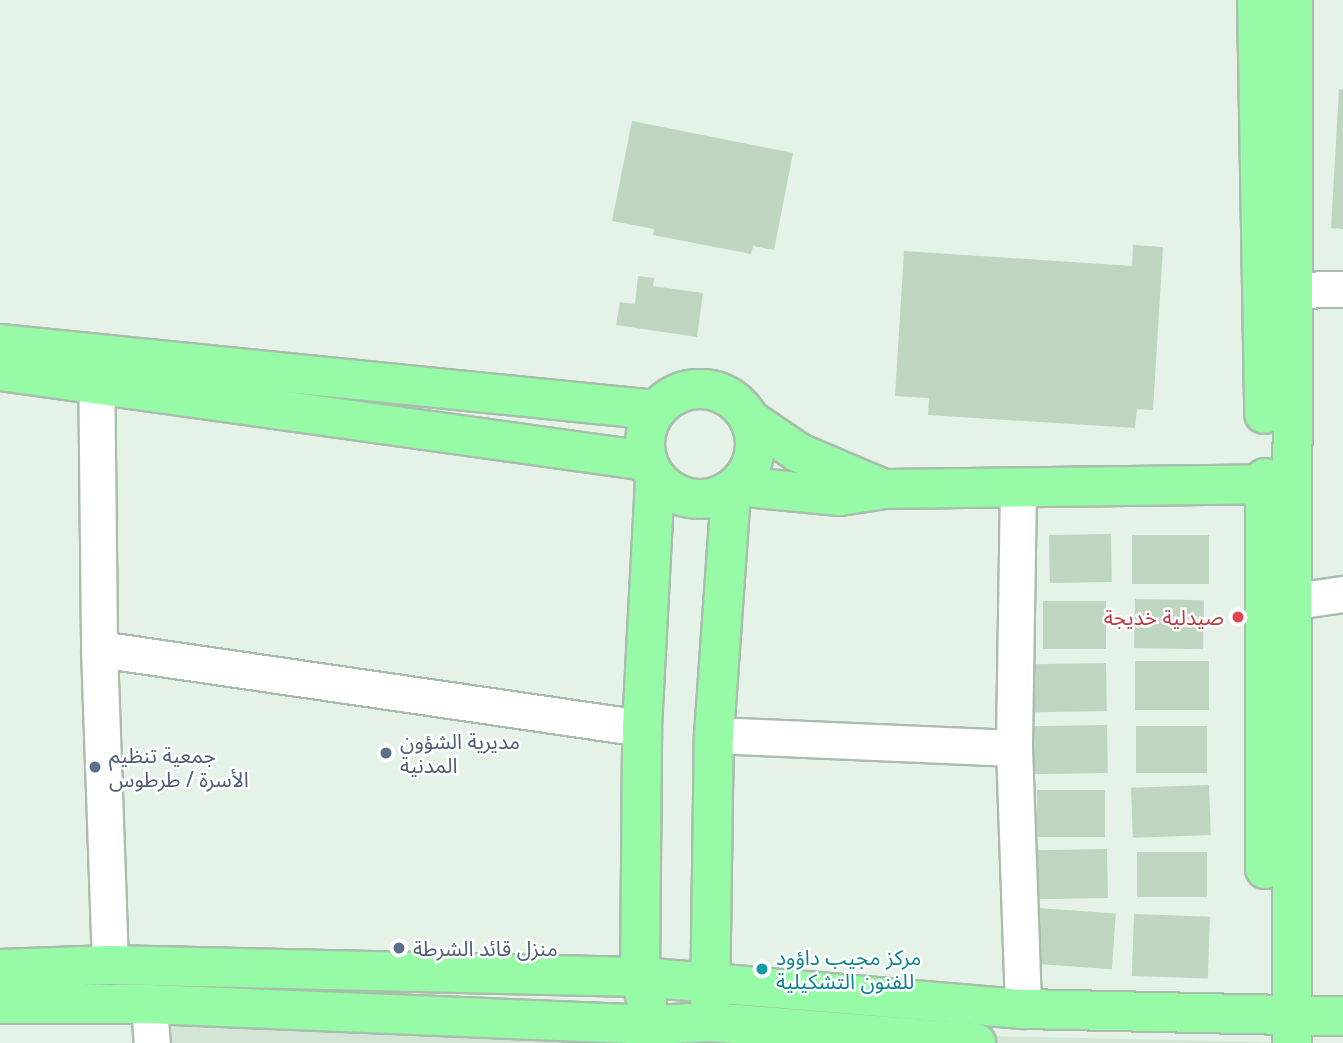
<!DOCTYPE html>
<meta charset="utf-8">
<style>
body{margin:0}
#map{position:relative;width:1343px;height:1043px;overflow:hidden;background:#e5f2e7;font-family:"Noto Sans","Noto Sans Arabic",sans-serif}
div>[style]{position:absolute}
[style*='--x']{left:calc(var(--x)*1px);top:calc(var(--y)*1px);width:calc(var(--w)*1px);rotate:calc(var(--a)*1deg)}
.residential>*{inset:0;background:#d3e6d6}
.building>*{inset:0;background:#bed6bf;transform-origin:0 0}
.roads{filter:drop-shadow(2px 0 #a8bdab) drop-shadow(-2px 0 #a8bdab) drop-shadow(0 2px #a8bdab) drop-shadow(0 -2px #a8bdab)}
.minor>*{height:35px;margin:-17.5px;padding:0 17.5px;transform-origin:17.5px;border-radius:17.5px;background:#fff}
.major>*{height:38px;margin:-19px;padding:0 19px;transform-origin:19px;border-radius:19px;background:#96faa7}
.major>.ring{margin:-19px;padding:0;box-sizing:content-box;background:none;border:38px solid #96faa7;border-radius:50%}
.dots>*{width:19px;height:19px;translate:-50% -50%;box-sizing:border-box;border:4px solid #fff;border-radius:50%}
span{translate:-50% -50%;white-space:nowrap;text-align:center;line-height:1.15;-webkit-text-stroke:5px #fff;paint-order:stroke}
.health-label{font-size:21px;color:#be3a42}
.right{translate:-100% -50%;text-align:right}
.service-label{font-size:21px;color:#4e5e75}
.left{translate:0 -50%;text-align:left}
.culture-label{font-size:21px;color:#0d838f}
</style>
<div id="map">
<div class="residential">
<div style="clip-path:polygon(151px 968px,807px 1032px,1307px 1043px,159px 1043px)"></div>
</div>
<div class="building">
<div style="clip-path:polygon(1339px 89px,1343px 90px,1343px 229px,1331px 228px)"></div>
<div style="clip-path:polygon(632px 121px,793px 153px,774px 250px,753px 246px,751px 254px,653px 235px,654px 229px,612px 221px)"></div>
<div style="clip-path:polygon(1133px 245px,1163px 247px,1153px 410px,1137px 409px,1135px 428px,928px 415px,929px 398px,895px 396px,904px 251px,1132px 266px)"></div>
<div style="clip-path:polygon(638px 276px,654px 278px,653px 286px,703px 293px,697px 337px,616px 325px,620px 302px,635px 304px)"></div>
<div style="left:1111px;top:534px;width:48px;height:62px;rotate:89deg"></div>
<div style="left:1209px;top:535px;width:49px;height:77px;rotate:90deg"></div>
<div style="left:1135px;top:599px;width:69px;height:49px;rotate:1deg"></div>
<div style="left:1043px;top:601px;width:63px;height:48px"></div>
<div style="left:1135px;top:661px;width:74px;height:49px"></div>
<div style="left:1106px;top:663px;width:48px;height:72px;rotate:89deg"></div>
<div style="left:1107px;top:725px;width:48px;height:74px;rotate:89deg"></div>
<div style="left:1136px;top:726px;width:71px;height:47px"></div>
<div style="left:1209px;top:785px;width:50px;height:78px;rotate:88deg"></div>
<div style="left:1105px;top:790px;width:47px;height:68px;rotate:90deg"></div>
<div style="left:1107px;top:849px;width:49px;height:71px;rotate:89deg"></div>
<div style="left:1137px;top:852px;width:70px;height:45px"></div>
<div style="left:1038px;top:908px;width:78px;height:56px;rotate:4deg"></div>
<div style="left:1134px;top:914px;width:76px;height:62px;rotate:2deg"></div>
</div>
<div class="roads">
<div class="minor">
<div style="--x:1290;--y:290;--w:53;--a:-1.1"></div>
<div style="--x:96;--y:355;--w:294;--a:89.4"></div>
<div style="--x:99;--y:649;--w:316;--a:88"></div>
<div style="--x:1018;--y:487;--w:261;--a:90.9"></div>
<div style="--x:1014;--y:748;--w:261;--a:88"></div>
<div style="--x:1295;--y:601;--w:49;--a:-8.3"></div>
<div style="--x:99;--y:649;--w:549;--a:8.28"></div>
<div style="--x:714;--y:735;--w:300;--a:2.5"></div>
<div style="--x:149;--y:1004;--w:39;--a:86"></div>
</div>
<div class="major">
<div style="--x:1257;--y:0;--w:414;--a:89"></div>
<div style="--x:0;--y:344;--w:659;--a:5.75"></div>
<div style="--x:0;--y:371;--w:653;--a:7.92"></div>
<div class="ring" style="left:645px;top:389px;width:72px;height:72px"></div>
<div style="--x:749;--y:419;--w:60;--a:34.2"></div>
<div style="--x:799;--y:453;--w:87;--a:23"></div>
<div style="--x:736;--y:486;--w:104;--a:5.5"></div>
<div style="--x:840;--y:496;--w:45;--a:-9"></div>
<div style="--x:884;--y:489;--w:406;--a:-0.7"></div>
<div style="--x:1265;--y:869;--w:391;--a:-90"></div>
<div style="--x:0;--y:969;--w:110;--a:-2.1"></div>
<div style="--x:110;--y:965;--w:530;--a:1.3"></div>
<div style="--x:640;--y:977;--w:384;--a:4.8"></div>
<div style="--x:1023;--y:1009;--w:320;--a:1.3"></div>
<div style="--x:647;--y:1002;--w:26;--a:-106"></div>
<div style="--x:640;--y:977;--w:249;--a:-89.5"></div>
<div style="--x:642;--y:728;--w:251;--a:-87"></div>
<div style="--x:0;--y:1004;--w:149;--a:0"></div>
<div style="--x:149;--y:1004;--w:505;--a:2.38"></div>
<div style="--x:654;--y:1025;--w:56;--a:-3.1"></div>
<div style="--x:710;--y:1022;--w:267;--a:4.5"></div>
<div style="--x:710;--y:1010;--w:275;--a:-89.2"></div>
<div style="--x:714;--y:735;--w:246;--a:-86"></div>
<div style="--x:1292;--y:1043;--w:1043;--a:-89.95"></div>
</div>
</div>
<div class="dots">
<div style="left:1238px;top:617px;background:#e0444e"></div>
<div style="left:386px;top:753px;background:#5c6f8a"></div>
<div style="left:95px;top:767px;background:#5c6f8a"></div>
<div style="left:399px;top:948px;background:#5c6f8a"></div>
<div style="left:762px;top:969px;background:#0f9aa8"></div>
</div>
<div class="health-label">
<span class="right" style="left:1224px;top:617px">صيدلية خديجة</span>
</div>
<div class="service-label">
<span class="left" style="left:400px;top:753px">مديرية الشؤون<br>المدنية</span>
<span class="left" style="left:109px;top:767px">جمعية تنظيم<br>الأسرة / طرطوس</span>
<span class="left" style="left:413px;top:948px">منزل قائد الشرطة</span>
</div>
<div class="culture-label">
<span class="left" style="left:776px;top:969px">مركز مجيب داؤود<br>للفنون التشكيلية</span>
</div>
</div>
